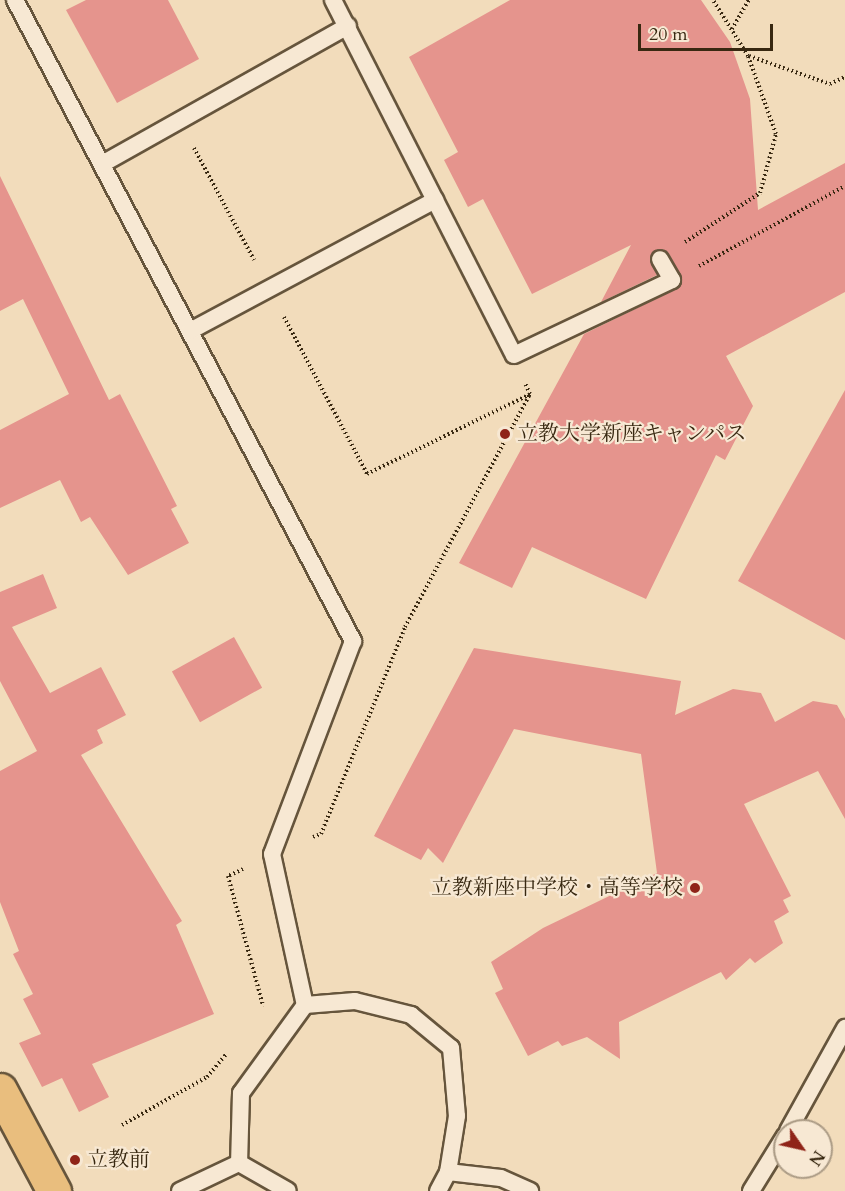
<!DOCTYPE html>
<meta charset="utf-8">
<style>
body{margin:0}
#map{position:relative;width:845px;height:1191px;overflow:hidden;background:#f2dcbb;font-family:Cardo,"Noto Serif JP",serif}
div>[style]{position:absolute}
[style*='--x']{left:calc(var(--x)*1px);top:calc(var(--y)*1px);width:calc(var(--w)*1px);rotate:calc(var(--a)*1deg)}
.building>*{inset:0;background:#e5948d;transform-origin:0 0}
.path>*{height:4px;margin-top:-2px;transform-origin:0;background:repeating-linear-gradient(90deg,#382811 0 1.5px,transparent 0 4.5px)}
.roads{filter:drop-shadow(2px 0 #66553c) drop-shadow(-2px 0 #66553c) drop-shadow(0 2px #66553c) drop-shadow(0 -2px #66553c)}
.lane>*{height:16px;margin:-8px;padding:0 8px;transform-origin:8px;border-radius:8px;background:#f7e8d3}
.primary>*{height:33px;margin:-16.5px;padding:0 16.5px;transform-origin:16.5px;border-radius:16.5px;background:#e9be7e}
.dots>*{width:16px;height:16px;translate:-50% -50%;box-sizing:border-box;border:3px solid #f7e8d3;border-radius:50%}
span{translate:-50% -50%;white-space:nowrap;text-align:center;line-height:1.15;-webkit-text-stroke:4.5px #f7e8d3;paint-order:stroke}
.poi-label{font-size:21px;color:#382811}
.left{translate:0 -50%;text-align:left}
.right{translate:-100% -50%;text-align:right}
.north{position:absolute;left:773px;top:1119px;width:60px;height:60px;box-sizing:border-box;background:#f7e8d3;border:2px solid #ab9b85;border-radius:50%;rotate:124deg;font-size:16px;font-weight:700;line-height:24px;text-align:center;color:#382811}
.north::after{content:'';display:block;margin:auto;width:21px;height:27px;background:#8f2418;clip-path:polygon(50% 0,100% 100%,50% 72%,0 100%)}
.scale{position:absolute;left:638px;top:24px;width:135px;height:27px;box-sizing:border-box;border:3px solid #382811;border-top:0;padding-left:8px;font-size:18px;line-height:21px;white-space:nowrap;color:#382811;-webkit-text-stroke:4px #f7e8d3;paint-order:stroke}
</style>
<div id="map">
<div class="building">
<div style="clip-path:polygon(86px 0,168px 0,199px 59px,117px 103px,66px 10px)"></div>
<div style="clip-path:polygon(510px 0,701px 0,730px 42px,750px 99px,758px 210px,845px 163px,845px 292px,726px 356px,753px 406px,725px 460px,716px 455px,646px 599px,532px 547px,512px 588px,459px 563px,584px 334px,676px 289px,682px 281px,669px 254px,659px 249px,650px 258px,657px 275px,601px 302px,631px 245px,532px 294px,483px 199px,468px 207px,444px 160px,458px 152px,409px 57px)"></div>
<div style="clip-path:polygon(0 176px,109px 400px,120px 394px,177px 506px,171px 509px,189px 543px,128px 575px,90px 517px,81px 522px,60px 480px,0 508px,0 430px,69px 394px,23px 299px,0 311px)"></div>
<div style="clip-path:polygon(845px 390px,845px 640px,738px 581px)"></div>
<div style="clip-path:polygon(43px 574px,57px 608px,12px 627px,50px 693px,101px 667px,126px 715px,97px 730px,103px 743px,81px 755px,182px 921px,176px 925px,214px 1014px,92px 1064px,109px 1097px,79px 1112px,62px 1078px,42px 1087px,19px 1043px,41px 1034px,23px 999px,33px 994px,13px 954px,19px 951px,0 902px,0 771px,37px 751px,0 681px,0 592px)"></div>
<div style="left:234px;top:637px;width:58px;height:71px;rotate:61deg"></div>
<div style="clip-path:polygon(474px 648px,681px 681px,675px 715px,733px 689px,761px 693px,775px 722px,813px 701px,837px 705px,845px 719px,845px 819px,818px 771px,744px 804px,791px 896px,783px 900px,789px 912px,774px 921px,783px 943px,755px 963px,750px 958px,726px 980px,721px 972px,619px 1022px,620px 1059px,587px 1037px,562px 1046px,558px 1041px,528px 1056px,495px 993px,503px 989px,491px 962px,543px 928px,657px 873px,641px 754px,514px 729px,443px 863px,428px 848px,421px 860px,374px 836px)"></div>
</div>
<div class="path">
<div style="--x:732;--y:29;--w:34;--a:-60"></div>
<div style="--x:749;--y:56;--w:86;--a:19.1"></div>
<div style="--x:830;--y:84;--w:17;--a:-25"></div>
<div style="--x:194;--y:148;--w:127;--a:61.8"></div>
<div style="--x:685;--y:242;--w:90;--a:-33.2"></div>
<div style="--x:760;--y:193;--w:61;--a:-74.8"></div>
<div style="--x:776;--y:134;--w:83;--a:-109.7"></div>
<div style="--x:748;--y:56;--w:66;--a:-122"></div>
<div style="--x:699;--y:266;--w:166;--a:-28.7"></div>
<div style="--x:284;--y:317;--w:178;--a:62.1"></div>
<div style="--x:367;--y:474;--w:182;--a:-26.1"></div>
<div style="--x:313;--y:837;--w:9;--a:-21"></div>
<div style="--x:321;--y:834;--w:223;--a:-67.9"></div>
<div style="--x:405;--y:627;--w:264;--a:-61.8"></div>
<div style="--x:530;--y:394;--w:12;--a:-114"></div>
<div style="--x:243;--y:869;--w:17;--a:155"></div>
<div style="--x:228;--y:876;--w:135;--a:74.9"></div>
<div style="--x:122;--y:1125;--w:98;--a:-29.5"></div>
<div style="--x:207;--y:1077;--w:30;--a:-50"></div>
</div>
<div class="roads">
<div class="lane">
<div style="--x:15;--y:0;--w:725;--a:62.2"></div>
<div style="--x:353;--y:641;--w:228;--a:110.8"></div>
<div style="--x:272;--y:854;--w:155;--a:77.7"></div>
<div style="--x:305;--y:1005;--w:109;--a:126"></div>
<div style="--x:241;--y:1093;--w:70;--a:91.6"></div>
<div style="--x:333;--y:0;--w:398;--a:63"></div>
<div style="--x:514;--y:355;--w:175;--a:-25.4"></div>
<div style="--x:672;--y:280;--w:24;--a:-120"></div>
<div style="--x:102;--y:164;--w:282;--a:-29.3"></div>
<div style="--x:190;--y:331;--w:278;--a:-28.1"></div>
<div style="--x:305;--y:1005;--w:50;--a:-4.6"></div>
<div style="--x:355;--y:1001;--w:58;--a:14"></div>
<div style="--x:411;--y:1015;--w:52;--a:39.5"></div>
<div style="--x:451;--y:1048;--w:68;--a:85"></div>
<div style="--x:457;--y:1116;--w:57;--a:99.1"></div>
<div style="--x:788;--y:1131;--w:118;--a:-61"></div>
<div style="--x:180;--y:1191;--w:65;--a:-25.4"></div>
<div style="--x:239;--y:1163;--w:56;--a:29.7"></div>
<div style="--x:438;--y:1191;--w:21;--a:-62"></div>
<div style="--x:448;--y:1172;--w:53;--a:6.5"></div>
<div style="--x:501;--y:1178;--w:32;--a:24"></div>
<div style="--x:751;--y:1191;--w:65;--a:-58.3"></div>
</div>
<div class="primary">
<div style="--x:0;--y:1090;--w:115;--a:61.9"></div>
</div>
</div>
<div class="dots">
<div style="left:505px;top:434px;background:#8f2418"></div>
<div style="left:695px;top:888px;background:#8f2418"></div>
<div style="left:75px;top:1160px;background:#8f2418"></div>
</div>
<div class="poi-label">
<span class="left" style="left:517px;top:434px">立教大学新座キャンパス</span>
<span class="right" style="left:683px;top:888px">立教新座中学校・高等学校</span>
<span class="left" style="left:87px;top:1160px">立教前</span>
</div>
<div class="north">N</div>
<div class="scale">20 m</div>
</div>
